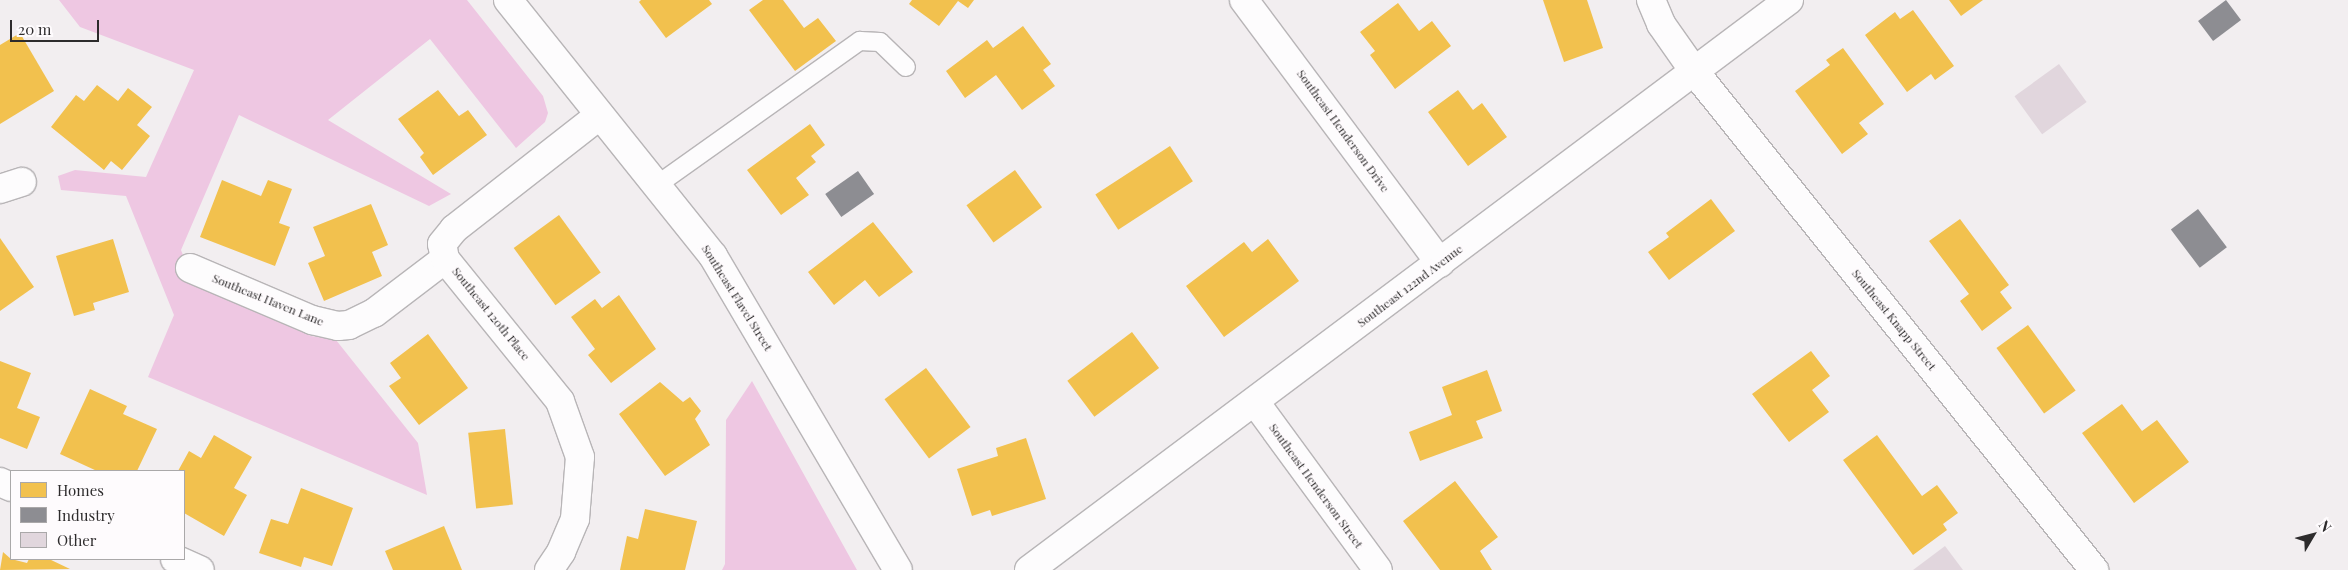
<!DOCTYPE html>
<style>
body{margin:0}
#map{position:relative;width:2348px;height:570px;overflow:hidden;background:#f2eef0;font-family:"Playfair Display",serif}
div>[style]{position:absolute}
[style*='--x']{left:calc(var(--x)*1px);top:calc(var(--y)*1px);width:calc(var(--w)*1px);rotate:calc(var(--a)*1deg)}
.green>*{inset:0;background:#eec7e2}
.homes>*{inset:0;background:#f2c14e;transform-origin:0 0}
.industry>*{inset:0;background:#8d8d92;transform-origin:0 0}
.building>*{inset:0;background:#e1d6dd;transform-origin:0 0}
.roads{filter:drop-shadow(1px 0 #b8b5b7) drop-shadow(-1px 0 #b8b5b7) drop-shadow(0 1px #b8b5b7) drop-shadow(0 -1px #b8b5b7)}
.lane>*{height:18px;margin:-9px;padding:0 9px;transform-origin:9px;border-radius:9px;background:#fdfcfd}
.street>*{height:28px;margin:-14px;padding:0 14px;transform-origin:14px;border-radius:14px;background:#fdfcfd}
.secondary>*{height:28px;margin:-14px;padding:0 14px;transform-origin:14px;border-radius:14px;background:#fdfcfd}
span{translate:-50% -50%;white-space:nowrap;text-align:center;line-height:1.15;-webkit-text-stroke:5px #fefbfd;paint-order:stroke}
.street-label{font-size:12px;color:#2d2b2c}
.legend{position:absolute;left:10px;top:470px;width:175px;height:90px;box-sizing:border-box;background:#fefbfd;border:1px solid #aaa8a9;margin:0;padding:6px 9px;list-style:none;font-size:15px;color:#2d2b2c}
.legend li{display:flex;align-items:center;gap:10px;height:25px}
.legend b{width:25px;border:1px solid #aaa8a9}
.north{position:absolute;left:2288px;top:510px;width:50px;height:50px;-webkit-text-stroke:4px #fefbfd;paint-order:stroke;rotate:53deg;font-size:14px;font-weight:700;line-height:20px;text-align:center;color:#2d2b2c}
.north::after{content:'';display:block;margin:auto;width:18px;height:22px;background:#2d2b2c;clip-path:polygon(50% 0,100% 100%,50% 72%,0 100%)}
.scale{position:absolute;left:10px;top:20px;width:89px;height:22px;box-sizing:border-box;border:2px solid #2d2b2c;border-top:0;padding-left:6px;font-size:15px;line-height:18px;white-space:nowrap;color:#2d2b2c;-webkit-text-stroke:4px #fefbfd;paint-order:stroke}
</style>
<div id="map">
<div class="green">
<div style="clip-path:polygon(59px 0,467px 0,543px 96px,548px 113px,545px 122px,516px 148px,430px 39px,328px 120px,451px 194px,429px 206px,239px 115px,181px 250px,195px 286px,311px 336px,336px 340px,418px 443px,427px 495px,148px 377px,174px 315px,126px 196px,61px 190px,58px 176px,75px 170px,146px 177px,194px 70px,80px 27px)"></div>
<div style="clip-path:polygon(752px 381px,857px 570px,722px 570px,725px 564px,726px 420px)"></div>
</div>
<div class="homes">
<div style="clip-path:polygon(641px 0,709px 0,712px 4px,666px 38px,639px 2px)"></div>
<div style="clip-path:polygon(763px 0,783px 0,804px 28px,818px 18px,836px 41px,795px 71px,749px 10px)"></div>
<div style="clip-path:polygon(912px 0,974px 0,968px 8px,958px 1px,939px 26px,909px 4px)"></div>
<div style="clip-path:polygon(1543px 0,1587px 0,1603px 48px,1564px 62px)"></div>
<div style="clip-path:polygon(1949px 0,1983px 0,1961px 16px)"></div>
<div style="clip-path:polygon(1398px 3px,1419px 31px,1432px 21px,1451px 46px,1395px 89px,1370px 55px,1375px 51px,1360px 32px)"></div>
<div style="clip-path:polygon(1913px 10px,1954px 66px,1935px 80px,1931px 74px,1907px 92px,1865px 35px,1895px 12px,1900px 19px)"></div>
<div style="clip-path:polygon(1023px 26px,1051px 64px,1043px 70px,1055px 86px,1022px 110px,996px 75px,965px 98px,946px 71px,987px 40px,993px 48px)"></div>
<div style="clip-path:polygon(20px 33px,54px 91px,0 124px,0 45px)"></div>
<div style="clip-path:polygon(1843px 48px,1884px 104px,1859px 123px,1868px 134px,1842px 154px,1795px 91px,1830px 65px,1826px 60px)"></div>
<div style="clip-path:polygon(97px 85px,118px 101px,128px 88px,152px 107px,137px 125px,150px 136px,122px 170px,111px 161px,104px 170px,51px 127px,76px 95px,84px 101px)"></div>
<div style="clip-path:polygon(438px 90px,459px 116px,468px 110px,487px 135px,433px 175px,420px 157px,424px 153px,398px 119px)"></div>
<div style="clip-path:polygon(1458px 90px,1473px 110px,1482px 103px,1507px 137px,1468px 166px,1428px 112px)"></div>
<div style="clip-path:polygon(810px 124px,825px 145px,811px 156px,816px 162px,796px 178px,809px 195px,781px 215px,747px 170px)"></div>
<div style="left:1170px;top:146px;width:42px;height:89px;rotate:57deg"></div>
<div style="left:1015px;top:170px;width:46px;height:60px;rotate:54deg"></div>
<div style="clip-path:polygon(222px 180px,261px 196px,268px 180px,292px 189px,279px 223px,290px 227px,275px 266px,200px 237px)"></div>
<div style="clip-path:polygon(1711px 199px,1735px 231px,1669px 280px,1648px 252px,1669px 237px,1666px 233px)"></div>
<div style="clip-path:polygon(371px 204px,388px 245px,372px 252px,382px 276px,324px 301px,308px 263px,325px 256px,313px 227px)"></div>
<div style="left:559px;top:215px;width:71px;height:56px;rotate:54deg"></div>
<div style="clip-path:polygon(1960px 219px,2009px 285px,2000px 292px,2012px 308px,1982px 331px,1960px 301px,1969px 294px,1929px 241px)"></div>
<div style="clip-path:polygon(873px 222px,913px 272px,879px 297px,865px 280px,834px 305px,808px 272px)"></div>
<div style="clip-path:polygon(0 238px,34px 287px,0 311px)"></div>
<div style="clip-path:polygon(113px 239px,129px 292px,93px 303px,95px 310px,74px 316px,56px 256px)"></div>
<div style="clip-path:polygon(1268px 239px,1299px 281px,1224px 337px,1186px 286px,1244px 242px,1252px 252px)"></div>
<div style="clip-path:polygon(619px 295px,656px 349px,611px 383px,588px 355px,595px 349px,571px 317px,595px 299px,602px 308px)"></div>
<div style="left:2028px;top:325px;width:81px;height:39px;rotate:54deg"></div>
<div style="left:1132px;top:332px;width:45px;height:81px;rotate:53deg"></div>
<div style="clip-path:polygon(428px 334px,468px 388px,419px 425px,389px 386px,401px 378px,390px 363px)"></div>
<div style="clip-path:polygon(1811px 351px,1830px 376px,1812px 390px,1829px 412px,1789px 442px,1752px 394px)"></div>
<div style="clip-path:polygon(0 361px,31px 373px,17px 408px,40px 417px,27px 449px,0 438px)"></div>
<div style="left:926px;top:368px;width:74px;height:52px;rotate:53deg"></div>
<div style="clip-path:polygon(1487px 370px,1502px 411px,1476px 421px,1483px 438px,1420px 461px,1409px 432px,1452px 415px,1442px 387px)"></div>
<div style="clip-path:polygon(660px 382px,683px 402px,690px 397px,701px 411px,695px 419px,710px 445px,665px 476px,619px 414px)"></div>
<div style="clip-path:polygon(90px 389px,127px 406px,123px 414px,157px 429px,137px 471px,97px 471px,60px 454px)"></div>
<div style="clip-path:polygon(2122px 404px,2142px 431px,2157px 420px,2189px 462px,2134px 503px,2082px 433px)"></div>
<div style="left:505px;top:429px;width:76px;height:37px;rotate:84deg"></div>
<div style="clip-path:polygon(214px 435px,252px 457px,234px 488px,247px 495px,224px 536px,184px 513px,184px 471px,178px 471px,189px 451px,201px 458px)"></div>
<div style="clip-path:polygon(1877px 435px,1922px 496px,1937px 485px,1958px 513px,1943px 524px,1947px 530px,1913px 555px,1843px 460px)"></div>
<div style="clip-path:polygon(1026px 438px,1046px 499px,992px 516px,990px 510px,972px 516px,957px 469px,998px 456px,996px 448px)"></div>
<div style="clip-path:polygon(1455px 481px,1498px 537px,1480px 551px,1492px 570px,1440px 570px,1403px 521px)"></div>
<div style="clip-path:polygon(301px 488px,353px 508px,332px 566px,304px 557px,301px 567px,259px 553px,271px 519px,288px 524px)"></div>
<div style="clip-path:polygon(645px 509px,697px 521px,685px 570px,620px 570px,627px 536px,638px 539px)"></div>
<div style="clip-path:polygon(444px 526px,462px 570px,393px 570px,385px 551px)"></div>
<div style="clip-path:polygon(3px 552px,11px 559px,27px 563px,29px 559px,49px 559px,70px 569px,0 570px)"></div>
</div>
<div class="industry">
<div style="left:2226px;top:0;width:25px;height:35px;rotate:53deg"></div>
<div style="left:858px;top:171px;width:28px;height:40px;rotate:55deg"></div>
<div style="left:2198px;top:209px;width:48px;height:34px;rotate:53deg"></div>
</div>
<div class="building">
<div style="left:2059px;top:64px;width:47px;height:55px;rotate:54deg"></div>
<div style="clip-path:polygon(1945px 546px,1963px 570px,1913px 570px)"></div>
</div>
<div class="roads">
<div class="lane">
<div style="--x:657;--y:185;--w:249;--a:-35.4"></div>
<div style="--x:860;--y:41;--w:20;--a:3"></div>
<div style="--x:880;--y:42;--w:36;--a:44"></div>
</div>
<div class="street">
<div style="--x:1244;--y:0;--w:328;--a:53.3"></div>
<div style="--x:1651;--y:0;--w:26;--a:67"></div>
<div style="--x:1661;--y:24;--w:57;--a:54.9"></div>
<div style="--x:1694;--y:71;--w:640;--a:51.28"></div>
<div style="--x:0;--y:189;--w:23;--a:-18"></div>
<div style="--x:190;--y:268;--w:133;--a:23.1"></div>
<div style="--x:312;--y:320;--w:27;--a:13"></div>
<div style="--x:338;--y:326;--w:11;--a:-5"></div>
<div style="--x:349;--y:325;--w:28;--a:-26"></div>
<div style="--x:374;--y:313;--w:89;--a:-37.3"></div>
<div style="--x:1255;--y:402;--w:208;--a:53.8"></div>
<div style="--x:0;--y:482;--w:12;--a:24"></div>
<div style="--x:175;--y:559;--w:27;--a:24"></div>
<div style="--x:549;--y:570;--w:22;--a:-56"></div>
<div style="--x:561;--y:552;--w:36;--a:-67"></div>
<div style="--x:575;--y:519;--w:62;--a:-85.4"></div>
<div style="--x:580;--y:457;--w:59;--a:-109.7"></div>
<div style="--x:560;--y:401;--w:183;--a:-129"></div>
<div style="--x:445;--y:259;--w:15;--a:-101"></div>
<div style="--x:442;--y:244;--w:19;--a:-51"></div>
<div style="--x:454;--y:229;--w:185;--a:-38"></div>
</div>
<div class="secondary">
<div style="--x:508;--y:0;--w:328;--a:51.3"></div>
<div style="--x:713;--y:256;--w:364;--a:59.5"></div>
<div style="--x:1029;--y:570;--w:950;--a:-36.87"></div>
</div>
</div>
<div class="street-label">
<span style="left:1343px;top:131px;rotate:54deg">Southeast Henderson Drive</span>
<span style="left:1410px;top:286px;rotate:-37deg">Southeast 122nd Avenue</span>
<span style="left:737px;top:298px;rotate:58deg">Southeast Flavel Street</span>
<span style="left:268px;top:300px;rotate:22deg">Southeast Haven Lane</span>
<span style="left:491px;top:314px;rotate:51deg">Southeast 120th Place</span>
<span style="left:1894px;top:320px;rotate:51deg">Southeast Knapp Street</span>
<span style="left:1316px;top:486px;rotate:54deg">Southeast Henderson Street</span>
</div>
<ul class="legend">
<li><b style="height:14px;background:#f2c14e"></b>Homes</li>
<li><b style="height:14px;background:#8d8d92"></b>Industry</li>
<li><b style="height:14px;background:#e1d6dd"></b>Other</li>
</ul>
<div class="north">N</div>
<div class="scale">20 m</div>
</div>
